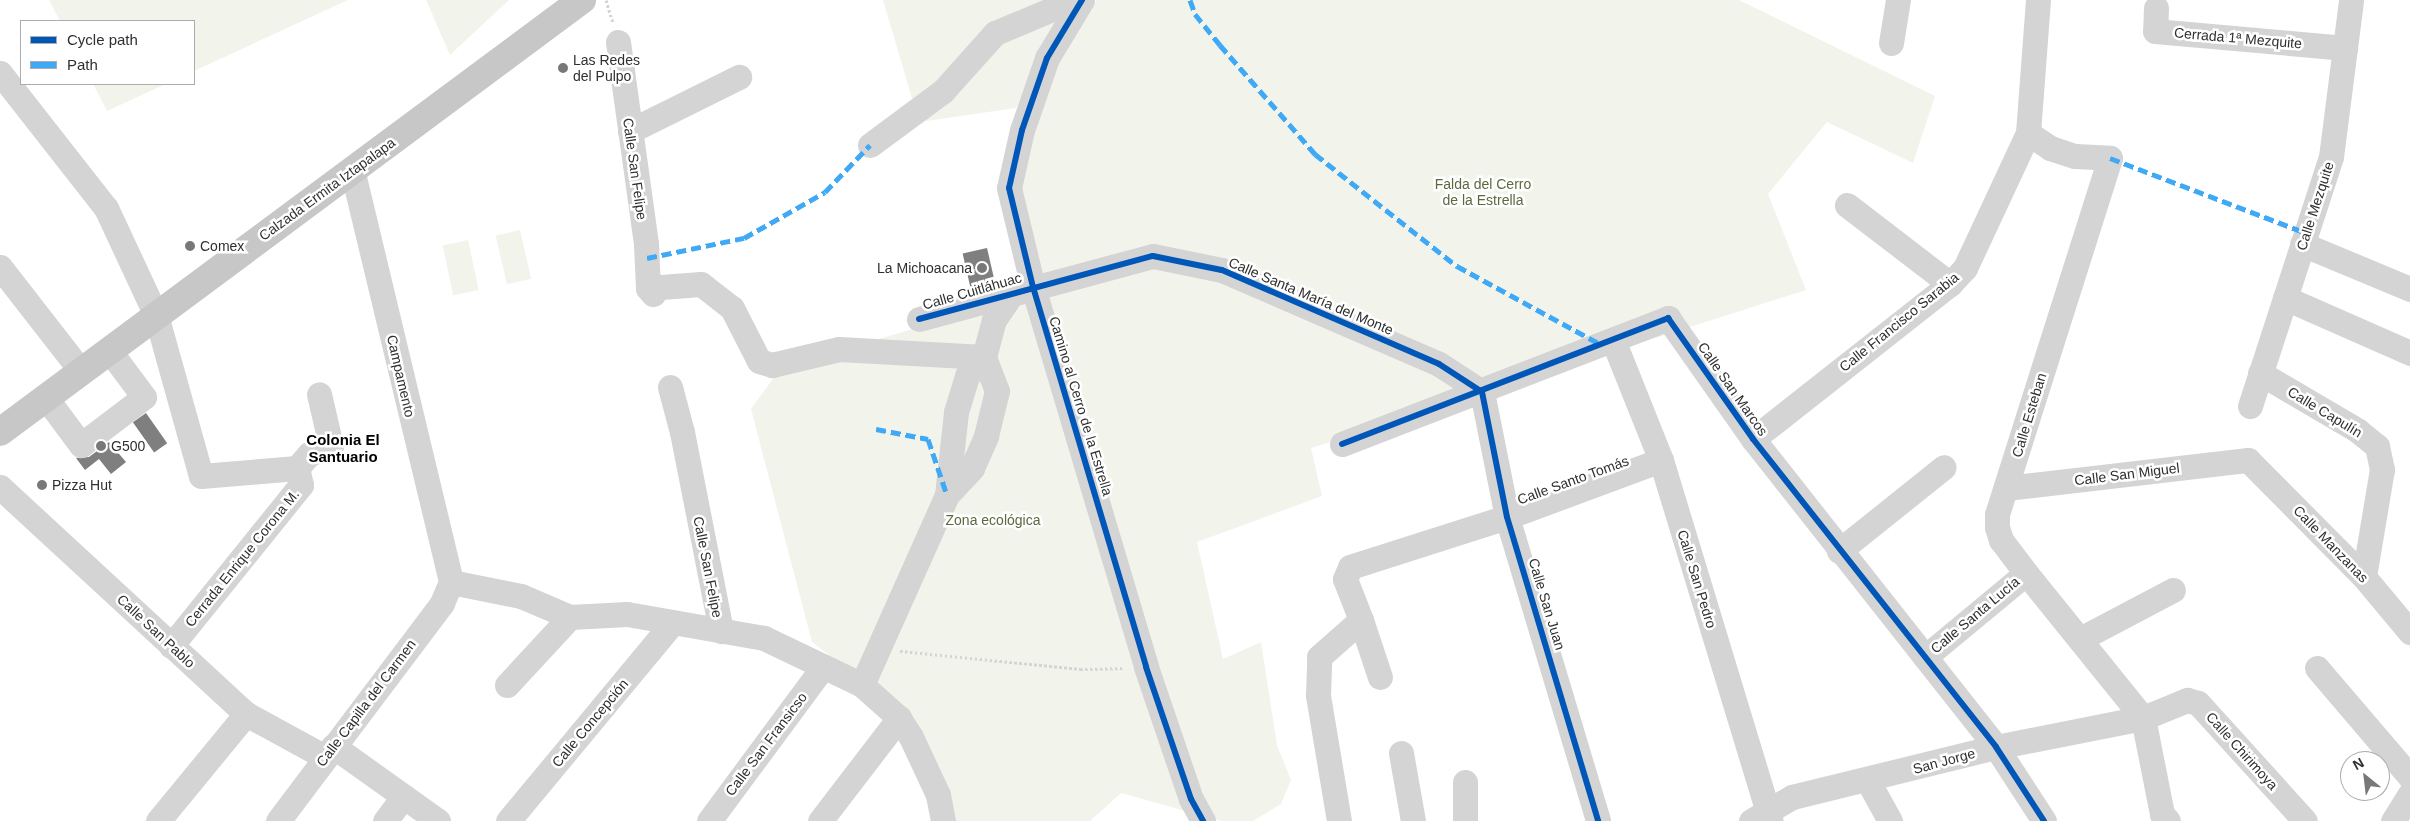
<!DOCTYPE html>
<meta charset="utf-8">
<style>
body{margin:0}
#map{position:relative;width:2410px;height:821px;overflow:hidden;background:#fff;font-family:Arial,sans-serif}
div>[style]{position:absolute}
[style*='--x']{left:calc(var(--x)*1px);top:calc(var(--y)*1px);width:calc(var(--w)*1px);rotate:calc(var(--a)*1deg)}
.green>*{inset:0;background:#f2f4ec;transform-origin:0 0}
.building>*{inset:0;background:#7f7f7f;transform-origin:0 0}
.path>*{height:3px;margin-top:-1.5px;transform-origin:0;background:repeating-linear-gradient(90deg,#d4d4d4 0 2.5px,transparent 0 5px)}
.minor>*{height:25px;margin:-12.5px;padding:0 12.5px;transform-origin:12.5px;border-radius:12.5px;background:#d4d4d4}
.major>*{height:28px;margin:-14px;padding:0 14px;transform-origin:14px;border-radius:14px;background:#c7c7c7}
.quiet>*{height:5px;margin-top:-2.5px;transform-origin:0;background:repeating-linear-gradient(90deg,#3fa9f5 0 10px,transparent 0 15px)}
.cycleway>*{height:6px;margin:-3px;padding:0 3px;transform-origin:3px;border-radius:3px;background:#0057b8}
.dots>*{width:14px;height:14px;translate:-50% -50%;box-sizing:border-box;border:2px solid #fff;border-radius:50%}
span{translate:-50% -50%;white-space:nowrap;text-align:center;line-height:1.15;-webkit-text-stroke:5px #fff;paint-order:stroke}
.street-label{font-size:14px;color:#2f2f2f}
.poi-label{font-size:14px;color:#2f2f2f}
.left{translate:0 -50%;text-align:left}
.right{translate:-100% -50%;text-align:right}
.park-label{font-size:14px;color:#5b693d}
.neighbourhood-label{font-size:15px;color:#000;font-weight:700}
.legend{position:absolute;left:20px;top:20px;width:175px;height:65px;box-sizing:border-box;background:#fff;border:1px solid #acacac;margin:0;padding:6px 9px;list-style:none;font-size:15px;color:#2f2f2f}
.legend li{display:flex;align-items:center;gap:10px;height:25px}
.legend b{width:25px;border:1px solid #acacac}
.north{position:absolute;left:2340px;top:751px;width:50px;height:50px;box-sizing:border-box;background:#fff;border:1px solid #acacac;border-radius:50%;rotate:331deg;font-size:14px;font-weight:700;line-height:20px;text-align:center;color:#2f2f2f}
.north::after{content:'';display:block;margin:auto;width:18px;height:22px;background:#787878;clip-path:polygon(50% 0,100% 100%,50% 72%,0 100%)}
</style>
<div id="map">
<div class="green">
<div style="clip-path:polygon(49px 0,348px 0,194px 71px,194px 21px,60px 21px)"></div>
<div style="clip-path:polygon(426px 0,509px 0,450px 55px)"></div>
<div style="clip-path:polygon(883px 0,1070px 0,1016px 108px,919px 122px)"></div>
<div style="clip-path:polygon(1097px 0,1739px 0,1935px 96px,1913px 163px,1827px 122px,1768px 194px,1806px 290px,1311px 448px,1322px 496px,1197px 542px,1223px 659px,1261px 642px,1277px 745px,1291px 780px,1281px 804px,1253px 821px,1221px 821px,1121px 793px,1090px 821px,939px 821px,909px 715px,812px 642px,751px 409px,780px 369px,1038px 291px,1013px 199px,1049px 66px)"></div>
<div style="clip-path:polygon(93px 84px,166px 84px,107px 111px)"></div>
<div style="left:520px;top:230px;width:50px;height:25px;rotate:77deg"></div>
<div style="left:468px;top:240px;width:51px;height:26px;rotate:78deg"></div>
</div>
<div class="building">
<div style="left:987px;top:248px;width:37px;height:25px;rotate:77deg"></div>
<div style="left:146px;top:413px;width:37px;height:16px;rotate:55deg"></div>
<div style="clip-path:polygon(109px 442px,126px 462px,111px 474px,99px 459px,85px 470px,76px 458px,89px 457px)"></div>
</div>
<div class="path">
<div style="--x:606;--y:0;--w:24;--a:73"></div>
<div style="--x:900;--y:651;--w:181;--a:5.7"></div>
<div style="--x:1080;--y:669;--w:45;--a:-1.3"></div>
</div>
<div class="minor">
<div style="--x:1082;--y:0;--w:68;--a:121.1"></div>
<div style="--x:1047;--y:58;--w:76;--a:109.1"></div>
<div style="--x:1022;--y:130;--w:59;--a:102.6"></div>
<div style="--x:1009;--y:188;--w:102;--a:76.4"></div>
<div style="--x:1033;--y:287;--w:396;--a:73.4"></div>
<div style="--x:1146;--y:667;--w:139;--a:71.2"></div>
<div style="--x:1191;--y:799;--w:25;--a:61"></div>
<div style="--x:2156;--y:8;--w:23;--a:92"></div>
<div style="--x:2155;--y:31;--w:191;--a:5.1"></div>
<div style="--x:618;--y:42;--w:204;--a:82.1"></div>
<div style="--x:646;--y:244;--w:44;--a:87.4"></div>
<div style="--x:648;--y:288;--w:8;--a:50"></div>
<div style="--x:1891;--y:43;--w:44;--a:-80.8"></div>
<div style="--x:0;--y:73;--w:172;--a:51.9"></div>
<div style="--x:106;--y:208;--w:118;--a:65"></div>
<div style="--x:156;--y:315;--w:167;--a:74.4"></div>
<div style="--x:201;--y:476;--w:96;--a:-4.8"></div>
<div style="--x:297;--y:468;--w:18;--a:-49"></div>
<div style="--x:309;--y:454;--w:23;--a:-20"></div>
<div style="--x:331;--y:446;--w:53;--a:-103"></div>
<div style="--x:630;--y:131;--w:122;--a:-26.4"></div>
<div style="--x:2028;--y:133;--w:27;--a:34"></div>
<div style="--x:2050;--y:148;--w:26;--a:18"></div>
<div style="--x:2075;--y:156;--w:35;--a:3"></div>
<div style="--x:2110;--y:158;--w:374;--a:107.6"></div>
<div style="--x:1997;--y:515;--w:12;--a:90"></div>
<div style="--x:1997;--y:527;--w:14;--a:73"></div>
<div style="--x:2001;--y:540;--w:41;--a:52.9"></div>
<div style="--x:2026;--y:573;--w:186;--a:51.1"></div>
<div style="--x:2143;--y:718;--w:98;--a:78.8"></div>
<div style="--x:2162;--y:814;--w:9;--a:49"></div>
<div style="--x:870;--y:145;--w:91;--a:-36.5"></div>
<div style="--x:943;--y:91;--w:78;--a:-48.1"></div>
<div style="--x:995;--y:33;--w:86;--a:-22.7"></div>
<div style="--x:352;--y:169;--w:425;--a:76.5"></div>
<div style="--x:1847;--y:205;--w:130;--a:37.5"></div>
<div style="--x:2302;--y:244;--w:117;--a:22.6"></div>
<div style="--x:0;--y:267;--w:132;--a:52.1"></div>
<div style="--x:648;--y:288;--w:53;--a:-4.3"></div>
<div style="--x:701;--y:284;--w:39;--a:38"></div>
<div style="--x:732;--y:308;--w:59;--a:63"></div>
<div style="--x:759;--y:361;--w:14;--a:17"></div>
<div style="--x:772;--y:365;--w:69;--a:-13.4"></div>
<div style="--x:839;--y:349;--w:145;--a:3.2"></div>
<div style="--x:2285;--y:298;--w:137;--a:23.7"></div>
<div style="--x:919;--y:319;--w:242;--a:-15.1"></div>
<div style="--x:1153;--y:256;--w:70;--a:11.5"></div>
<div style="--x:1222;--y:270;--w:236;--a:23.4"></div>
<div style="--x:1439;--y:364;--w:51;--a:33.1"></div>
<div style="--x:1482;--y:392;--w:127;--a:78.7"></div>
<div style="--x:1507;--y:517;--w:317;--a:73.3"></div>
<div style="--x:1613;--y:340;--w:129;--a:68.2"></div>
<div style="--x:1661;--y:460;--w:377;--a:73.1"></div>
<div style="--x:2260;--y:373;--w:113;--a:30.4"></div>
<div style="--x:2357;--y:430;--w:26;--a:39"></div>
<div style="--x:2377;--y:446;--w:24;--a:78"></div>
<div style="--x:2382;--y:469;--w:109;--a:99.5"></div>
<div style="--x:670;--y:387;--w:47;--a:75.1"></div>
<div style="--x:682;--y:432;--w:203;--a:78.9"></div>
<div style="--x:46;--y:398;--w:59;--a:53.3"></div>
<div style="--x:81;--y:445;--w:79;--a:-37.3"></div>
<div style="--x:144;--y:397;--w:59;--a:-126.7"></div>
<div style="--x:2250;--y:406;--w:262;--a:-72"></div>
<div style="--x:2331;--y:157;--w:158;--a:-82.7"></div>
<div style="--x:1753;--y:439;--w:251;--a:-38.2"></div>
<div style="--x:1950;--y:284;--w:22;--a:-47"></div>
<div style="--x:1965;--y:268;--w:149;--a:-65"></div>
<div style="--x:2028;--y:133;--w:133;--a:-85.7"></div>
<div style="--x:1342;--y:444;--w:350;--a:-21.1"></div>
<div style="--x:1668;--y:318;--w:148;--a:54.9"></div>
<div style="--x:1753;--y:439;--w:392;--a:51.7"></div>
<div style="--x:1996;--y:747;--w:88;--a:57"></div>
<div style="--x:0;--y:487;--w:335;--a:42.7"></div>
<div style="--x:246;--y:714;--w:90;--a:28.6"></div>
<div style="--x:2006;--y:488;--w:244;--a:-6.6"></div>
<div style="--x:2248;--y:460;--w:165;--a:45.2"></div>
<div style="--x:2364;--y:577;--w:72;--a:50.1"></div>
<div style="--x:947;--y:495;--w:83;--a:-83.8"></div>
<div style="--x:956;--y:412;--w:38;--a:-73"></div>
<div style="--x:967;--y:376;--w:25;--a:-48"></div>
<div style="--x:1839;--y:551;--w:134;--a:-38.7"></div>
<div style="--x:451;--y:582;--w:71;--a:11.3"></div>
<div style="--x:521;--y:596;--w:53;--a:23.2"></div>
<div style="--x:570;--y:617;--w:57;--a:-3"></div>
<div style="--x:627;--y:614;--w:139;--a:9.9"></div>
<div style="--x:764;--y:638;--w:109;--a:25.6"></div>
<div style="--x:862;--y:685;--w:50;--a:41.7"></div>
<div style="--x:899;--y:718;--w:22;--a:58"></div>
<div style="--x:911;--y:737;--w:64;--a:65"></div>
<div style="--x:938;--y:795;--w:26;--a:79"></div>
<div style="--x:1361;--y:620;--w:60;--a:71.6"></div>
<div style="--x:2080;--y:639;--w:105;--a:-27.8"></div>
<div style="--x:171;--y:646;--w:207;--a:-51.1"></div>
<div style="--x:301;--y:485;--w:17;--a:-103"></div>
<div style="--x:1925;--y:657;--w:131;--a:-39.7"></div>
<div style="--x:2317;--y:668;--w:143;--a:49.5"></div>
<div style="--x:507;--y:685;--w:93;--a:-47.2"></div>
<div style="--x:862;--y:685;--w:208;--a:-65.9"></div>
<div style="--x:947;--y:495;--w:37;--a:-47"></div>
<div style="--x:972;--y:468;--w:35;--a:-66"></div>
<div style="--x:986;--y:436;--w:46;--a:-76.3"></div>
<div style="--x:997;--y:391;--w:36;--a:-111"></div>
<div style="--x:984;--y:357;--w:38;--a:-75"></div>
<div style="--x:994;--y:320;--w:34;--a:-56"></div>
<div style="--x:333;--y:746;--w:129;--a:35.5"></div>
<div style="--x:1401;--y:753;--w:69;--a:80"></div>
<div style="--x:1868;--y:781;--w:46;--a:61.2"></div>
<div style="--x:1465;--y:782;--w:39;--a:90"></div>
<div style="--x:158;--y:821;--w:139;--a:-50.6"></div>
<div style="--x:278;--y:821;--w:273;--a:-53"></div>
<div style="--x:442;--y:603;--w:23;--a:-67"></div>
<div style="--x:385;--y:821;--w:31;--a:-53"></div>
<div style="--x:508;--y:821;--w:255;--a:-50.3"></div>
<div style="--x:709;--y:821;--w:192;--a:-53.5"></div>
<div style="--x:820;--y:821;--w:130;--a:-52.5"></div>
<div style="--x:1339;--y:821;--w:128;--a:-99.5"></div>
<div style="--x:1318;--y:695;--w:38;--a:-88"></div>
<div style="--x:1319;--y:657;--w:56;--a:-41.4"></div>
<div style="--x:1361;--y:620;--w:44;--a:-111.3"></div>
<div style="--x:1345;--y:579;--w:13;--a:-67"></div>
<div style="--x:1350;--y:567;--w:165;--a:-17.7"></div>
<div style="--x:1507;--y:517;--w:164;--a:-20.3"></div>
<div style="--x:1751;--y:821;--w:48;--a:-30.3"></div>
<div style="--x:1792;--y:797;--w:210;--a:-13.8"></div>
<div style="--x:1996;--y:747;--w:150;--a:-11.2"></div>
<div style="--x:2143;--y:718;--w:48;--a:-22.2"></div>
<div style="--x:2187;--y:700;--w:11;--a:15"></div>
<div style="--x:2198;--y:703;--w:159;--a:47.8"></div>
<div style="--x:2393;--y:821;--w:32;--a:-58"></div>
</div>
<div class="major">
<div style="--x:0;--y:432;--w:725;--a:-36.59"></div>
</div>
<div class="quiet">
<div style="--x:1190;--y:0;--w:15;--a:70"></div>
<div style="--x:1195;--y:14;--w:40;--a:51"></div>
<div style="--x:1220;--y:45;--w:145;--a:48.9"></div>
<div style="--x:1315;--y:154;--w:181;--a:38.3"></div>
<div style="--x:1457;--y:266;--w:165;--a:28.6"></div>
<div style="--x:2110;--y:158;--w:210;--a:20.9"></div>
<div style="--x:647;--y:258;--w:99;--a:-11.7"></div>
<div style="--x:744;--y:238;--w:93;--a:-29.6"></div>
<div style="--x:825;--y:192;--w:65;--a:-46.2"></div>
<div style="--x:876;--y:429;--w:53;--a:10.9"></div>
<div style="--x:928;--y:439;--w:59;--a:71.3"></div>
</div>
<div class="cycleway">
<div style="--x:1082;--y:0;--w:68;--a:121.1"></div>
<div style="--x:1047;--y:58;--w:76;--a:109.1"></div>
<div style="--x:1022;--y:130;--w:59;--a:102.6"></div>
<div style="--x:1009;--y:188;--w:102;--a:76.4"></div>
<div style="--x:1033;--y:287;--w:396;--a:73.4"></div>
<div style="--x:1146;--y:667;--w:139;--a:71.2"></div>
<div style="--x:1191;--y:799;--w:25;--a:61"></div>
<div style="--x:919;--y:319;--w:242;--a:-15.1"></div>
<div style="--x:1153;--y:256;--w:70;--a:11.5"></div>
<div style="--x:1222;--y:270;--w:236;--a:23.4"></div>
<div style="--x:1439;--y:364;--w:51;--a:33.1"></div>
<div style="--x:1482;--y:392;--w:127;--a:78.7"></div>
<div style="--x:1507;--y:517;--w:317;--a:73.3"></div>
<div style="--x:1342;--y:444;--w:350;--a:-21.1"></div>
<div style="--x:1668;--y:318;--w:148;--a:54.9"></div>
<div style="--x:1753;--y:439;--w:392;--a:51.7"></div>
<div style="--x:1996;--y:747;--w:88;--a:57"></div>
</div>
<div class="dots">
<div style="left:563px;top:68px;background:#787878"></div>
<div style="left:190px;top:246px;background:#787878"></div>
<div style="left:982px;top:268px;background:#787878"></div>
<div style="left:101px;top:446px;background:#787878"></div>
<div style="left:42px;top:485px;background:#787878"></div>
</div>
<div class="street-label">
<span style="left:2238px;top:38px;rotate:5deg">Cerrada 1ª Mezquite</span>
<span style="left:635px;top:169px;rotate:82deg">Calle San Felipe</span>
<span style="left:327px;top:189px;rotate:-36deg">Calzada Ermita Iztapalapa</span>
<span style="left:2315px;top:206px;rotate:-72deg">Calle Mezquite</span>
<span style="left:972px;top:291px;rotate:-16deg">Calle Cuitláhuac</span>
<span style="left:1311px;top:296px;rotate:23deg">Calle Santa María del Monte</span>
<span style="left:1899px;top:322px;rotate:-39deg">Calle Francisco Sarabia</span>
<span style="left:401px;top:376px;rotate:77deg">Campamento</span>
<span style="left:1733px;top:389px;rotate:55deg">Calle San Marcos</span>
<span style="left:1081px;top:406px;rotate:73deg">Camino al Cerro de la Estrella</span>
<span style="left:2325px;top:412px;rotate:31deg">Calle Capulín</span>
<span style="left:2029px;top:415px;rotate:-73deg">Calle Esteban</span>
<span style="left:2127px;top:474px;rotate:-7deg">Calle San Miguel</span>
<span style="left:1573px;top:480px;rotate:-20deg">Calle Santo Tomás</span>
<span style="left:2331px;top:544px;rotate:46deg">Calle Manzanas</span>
<span style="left:242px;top:558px;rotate:-51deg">Cerrada Enrique Corona M.</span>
<span style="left:708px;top:567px;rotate:79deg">Calle San Felipe</span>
<span style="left:1697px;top:579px;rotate:73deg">Calle San Pedro</span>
<span style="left:1547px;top:604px;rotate:73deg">Calle San Juan</span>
<span style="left:1975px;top:615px;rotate:-40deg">Calle Santa Lucía</span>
<span style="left:156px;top:631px;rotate:43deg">Calle San Pablo</span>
<span style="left:366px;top:703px;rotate:-53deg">Calle Capilla del Carmen</span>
<span style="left:590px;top:723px;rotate:-50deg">Calle Concepción</span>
<span style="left:766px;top:744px;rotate:-53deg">Calle San Fransicso</span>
<span style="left:2242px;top:751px;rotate:48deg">Calle Chirimoya</span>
<span style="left:1944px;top:761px;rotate:-15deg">San Jorge</span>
</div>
<div class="poi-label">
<span class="left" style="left:573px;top:68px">Las Redes<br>del Pulpo</span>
<span class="left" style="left:200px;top:246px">Comex</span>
<span class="right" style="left:972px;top:268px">La Michoacana</span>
<span class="left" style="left:111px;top:446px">G500</span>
<span class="left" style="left:52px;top:485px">Pizza Hut</span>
</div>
<div class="park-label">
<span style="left:1483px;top:192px">Falda del Cerro<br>de la Estrella</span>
<span style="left:993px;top:520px">Zona ecológica</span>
</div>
<div class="neighbourhood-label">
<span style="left:343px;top:448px">Colonia El<br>Santuario</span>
</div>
<ul class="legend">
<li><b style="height:6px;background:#0057b8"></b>Cycle path</li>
<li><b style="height:6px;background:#3fa9f5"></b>Path</li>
</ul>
<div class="north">N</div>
</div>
